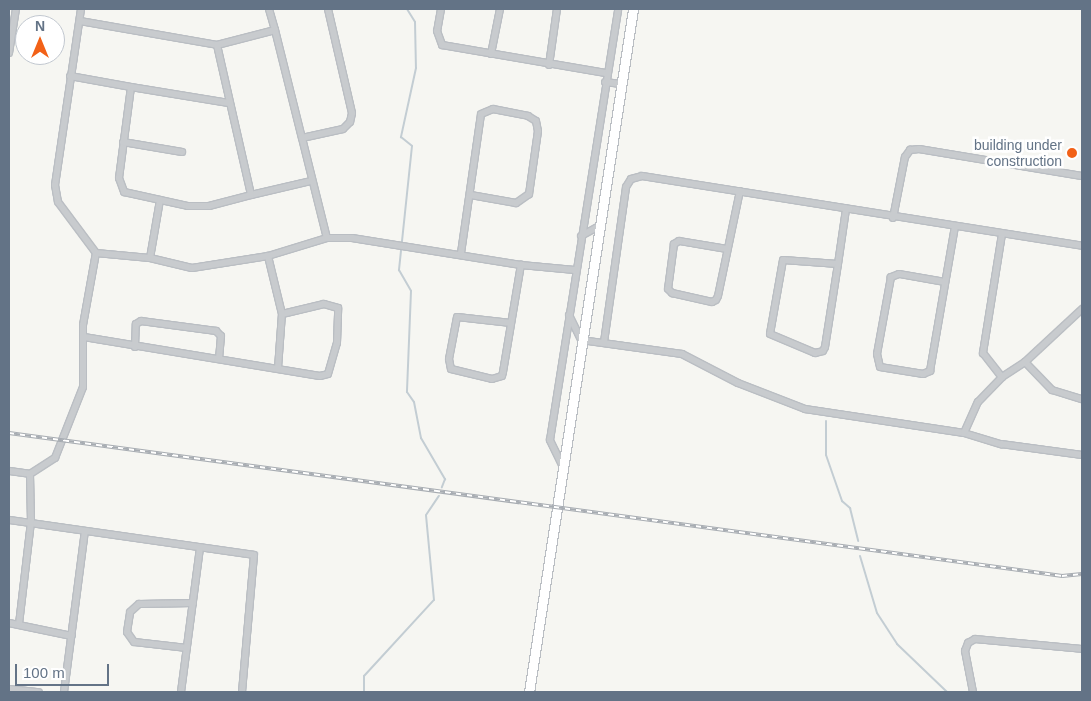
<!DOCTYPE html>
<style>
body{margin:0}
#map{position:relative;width:1091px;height:701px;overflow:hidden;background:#f6f6f2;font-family:Helvetica,sans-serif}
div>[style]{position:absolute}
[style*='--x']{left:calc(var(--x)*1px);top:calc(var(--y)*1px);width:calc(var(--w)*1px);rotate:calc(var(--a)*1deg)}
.stream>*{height:2px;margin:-1px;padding:0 1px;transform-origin:1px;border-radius:1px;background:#c3cdd3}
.roads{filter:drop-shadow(1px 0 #babec3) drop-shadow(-1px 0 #babec3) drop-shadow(0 1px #babec3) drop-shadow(0 -1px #babec3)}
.street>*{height:6px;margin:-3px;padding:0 3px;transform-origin:3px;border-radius:3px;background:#c8cbce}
.secondary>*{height:9px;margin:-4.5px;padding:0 4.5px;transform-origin:4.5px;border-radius:4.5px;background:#fff}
.rail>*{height:4px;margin-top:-2px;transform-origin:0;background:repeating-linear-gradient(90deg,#fff 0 5.5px,#a7acb2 0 11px);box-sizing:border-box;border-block:1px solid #a7acb2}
.dots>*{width:14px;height:14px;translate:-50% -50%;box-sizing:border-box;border:2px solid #fff;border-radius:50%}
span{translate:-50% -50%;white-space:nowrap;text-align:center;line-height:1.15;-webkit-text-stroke:5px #fff;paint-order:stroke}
.poi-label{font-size:14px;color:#637386}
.right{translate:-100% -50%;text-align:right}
.frame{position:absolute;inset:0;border:10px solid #637386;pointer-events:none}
.north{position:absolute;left:15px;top:15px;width:50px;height:50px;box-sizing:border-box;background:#fff;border:1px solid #c1c7cf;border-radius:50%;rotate:0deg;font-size:14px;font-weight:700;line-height:20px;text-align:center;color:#637386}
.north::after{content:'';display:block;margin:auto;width:18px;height:22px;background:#f26117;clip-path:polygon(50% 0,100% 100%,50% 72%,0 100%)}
.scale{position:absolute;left:15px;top:664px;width:94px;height:22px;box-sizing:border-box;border:2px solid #637386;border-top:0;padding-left:6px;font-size:15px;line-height:18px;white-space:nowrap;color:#637386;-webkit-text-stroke:4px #fff;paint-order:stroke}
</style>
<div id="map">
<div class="stream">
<div style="--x:407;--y:9;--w:15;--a:58"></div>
<div style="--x:415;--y:22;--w:46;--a:88.8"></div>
<div style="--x:416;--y:68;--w:71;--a:102.3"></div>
<div style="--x:401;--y:137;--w:14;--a:39"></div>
<div style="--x:412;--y:146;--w:125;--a:96"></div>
<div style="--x:399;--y:270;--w:24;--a:60"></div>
<div style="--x:411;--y:291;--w:101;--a:92.3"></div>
<div style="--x:407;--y:392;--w:12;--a:55"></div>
<div style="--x:414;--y:402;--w:37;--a:79"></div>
<div style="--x:421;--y:438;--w:48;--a:59.7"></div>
<div style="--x:445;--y:479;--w:9;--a:111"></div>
<div style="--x:826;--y:421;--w:34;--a:90"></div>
<div style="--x:826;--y:455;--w:49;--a:70.8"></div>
<div style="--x:842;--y:501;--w:11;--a:41"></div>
<div style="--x:850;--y:508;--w:34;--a:76"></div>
<div style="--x:860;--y:556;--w:59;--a:73.4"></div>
<div style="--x:877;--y:613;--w:37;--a:57"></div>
<div style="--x:897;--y:644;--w:69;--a:43.8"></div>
<div style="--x:364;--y:692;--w:16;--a:-90"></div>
<div style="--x:364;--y:676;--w:103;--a:-47.4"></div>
<div style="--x:434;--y:600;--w:85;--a:-95.4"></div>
<div style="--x:426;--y:515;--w:23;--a:-56"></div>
</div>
<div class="roads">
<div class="street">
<div style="--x:81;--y:9;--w:178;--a:98.4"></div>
<div style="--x:55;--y:185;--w:17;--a:80"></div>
<div style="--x:58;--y:202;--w:64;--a:53.3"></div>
<div style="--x:441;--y:9;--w:22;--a:100"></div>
<div style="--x:437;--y:31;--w:15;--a:70"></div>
<div style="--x:442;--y:45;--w:166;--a:9.7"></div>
<div style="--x:80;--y:21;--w:139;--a:9.9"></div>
<div style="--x:217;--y:45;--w:60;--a:-14.5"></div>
<div style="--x:275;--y:30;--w:22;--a:-106"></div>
<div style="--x:275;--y:30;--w:111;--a:76"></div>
<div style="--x:302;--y:138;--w:42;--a:-12.4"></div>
<div style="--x:343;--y:129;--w:10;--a:-45"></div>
<div style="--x:350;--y:122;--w:9;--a:-77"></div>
<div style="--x:352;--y:113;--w:107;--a:-103"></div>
<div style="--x:217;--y:45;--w:154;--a:77.2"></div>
<div style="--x:251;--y:195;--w:62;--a:-13.1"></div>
<div style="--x:9;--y:53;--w:45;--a:-81"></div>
<div style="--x:491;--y:54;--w:46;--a:-78.7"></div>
<div style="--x:549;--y:65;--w:57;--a:-81.9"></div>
<div style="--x:70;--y:76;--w:62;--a:10.2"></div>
<div style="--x:131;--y:87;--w:92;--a:97.5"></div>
<div style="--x:119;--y:178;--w:15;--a:70"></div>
<div style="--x:124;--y:192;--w:66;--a:12.3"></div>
<div style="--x:188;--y:206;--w:21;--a:0"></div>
<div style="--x:209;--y:206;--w:43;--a:-14.7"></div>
<div style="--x:605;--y:82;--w:16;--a:7"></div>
<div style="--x:131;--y:87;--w:99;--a:9.3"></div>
<div style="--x:302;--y:138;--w:103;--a:76"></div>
<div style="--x:123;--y:142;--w:60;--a:9.6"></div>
<div style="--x:893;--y:218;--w:62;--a:-78.9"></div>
<div style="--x:905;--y:157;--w:9;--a:-54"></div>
<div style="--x:910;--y:150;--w:9;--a:-6"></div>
<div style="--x:919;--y:149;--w:165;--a:9.4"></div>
<div style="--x:1002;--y:234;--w:121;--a:99.1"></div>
<div style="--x:983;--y:353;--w:31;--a:52"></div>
<div style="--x:581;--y:236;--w:18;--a:-29"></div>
<div style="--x:727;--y:249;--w:49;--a:-170.5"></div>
<div style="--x:679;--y:241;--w:6;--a:149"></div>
<div style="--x:674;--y:244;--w:45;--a:97.6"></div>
<div style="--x:668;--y:289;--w:6;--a:45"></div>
<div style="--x:672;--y:293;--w:41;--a:12.7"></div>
<div style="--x:712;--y:302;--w:4;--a:-27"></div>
<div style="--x:716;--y:300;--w:4;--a:-63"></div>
<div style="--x:718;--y:296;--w:107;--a:-78.2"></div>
<div style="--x:461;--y:253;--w:140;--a:-81.8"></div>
<div style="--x:481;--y:114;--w:13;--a:-23"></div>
<div style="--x:493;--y:109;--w:36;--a:11"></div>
<div style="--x:528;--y:116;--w:9;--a:32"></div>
<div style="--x:536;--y:121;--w:10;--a:79"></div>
<div style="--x:538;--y:131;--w:64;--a:98.1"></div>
<div style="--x:529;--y:194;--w:16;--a:145"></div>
<div style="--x:516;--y:203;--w:46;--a:-169.9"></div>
<div style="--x:150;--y:258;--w:59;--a:-80.2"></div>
<div style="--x:838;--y:264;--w:55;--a:-175.8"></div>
<div style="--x:783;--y:260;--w:75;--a:100"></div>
<div style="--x:770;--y:334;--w:49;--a:22.9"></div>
<div style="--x:815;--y:353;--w:8;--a:-14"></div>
<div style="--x:823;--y:351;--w:4;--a:-63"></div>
<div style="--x:825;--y:347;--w:84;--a:-81.1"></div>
<div style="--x:838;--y:264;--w:56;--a:-81.7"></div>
<div style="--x:945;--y:282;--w:47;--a:-170.1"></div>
<div style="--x:899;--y:274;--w:9;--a:159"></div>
<div style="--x:891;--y:277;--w:78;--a:100.3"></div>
<div style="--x:877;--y:354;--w:13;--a:77"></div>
<div style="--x:880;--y:367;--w:44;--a:9.2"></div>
<div style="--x:923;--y:374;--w:8;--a:-23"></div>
<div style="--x:930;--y:371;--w:146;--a:-80.2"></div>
<div style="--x:569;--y:315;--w:28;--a:64"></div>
<div style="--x:581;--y:340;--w:102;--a:7.9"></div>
<div style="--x:682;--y:354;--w:63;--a:27.4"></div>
<div style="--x:738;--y:383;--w:72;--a:21.2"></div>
<div style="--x:805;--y:409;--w:161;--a:8.6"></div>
<div style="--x:964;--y:433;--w:39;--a:17"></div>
<div style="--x:1001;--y:444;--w:82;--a:7.7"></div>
<div style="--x:511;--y:323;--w:54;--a:-173.7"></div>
<div style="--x:457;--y:317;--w:43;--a:100.8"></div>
<div style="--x:449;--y:359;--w:10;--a:79"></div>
<div style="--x:451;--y:369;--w:42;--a:13.7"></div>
<div style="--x:492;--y:379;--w:10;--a:-17"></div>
<div style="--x:502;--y:376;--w:4;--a:-76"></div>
<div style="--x:503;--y:372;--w:109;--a:-80.5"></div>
<div style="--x:84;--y:337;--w:239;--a:9.4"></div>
<div style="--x:320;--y:376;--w:8;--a:-14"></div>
<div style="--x:328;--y:374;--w:32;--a:-74"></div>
<div style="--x:337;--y:343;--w:35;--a:-88"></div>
<div style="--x:338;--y:308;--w:15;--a:-164"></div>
<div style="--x:324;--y:304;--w:43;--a:166.6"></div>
<div style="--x:282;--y:314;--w:60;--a:-103.6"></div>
<div style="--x:604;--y:342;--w:157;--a:-81.9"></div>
<div style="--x:626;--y:187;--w:9;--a:-58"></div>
<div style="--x:631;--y:179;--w:11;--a:-15"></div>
<div style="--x:642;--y:176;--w:446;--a:9"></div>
<div style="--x:135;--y:347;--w:23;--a:-88"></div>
<div style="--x:136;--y:324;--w:6;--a:-31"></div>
<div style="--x:141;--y:321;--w:76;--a:7.6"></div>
<div style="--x:216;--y:331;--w:7;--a:45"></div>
<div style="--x:221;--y:336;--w:23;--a:95"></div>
<div style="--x:1025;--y:362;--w:39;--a:46"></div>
<div style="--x:1052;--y:390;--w:31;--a:17"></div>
<div style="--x:278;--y:368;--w:54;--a:-85.8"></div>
<div style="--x:964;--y:433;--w:34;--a:-66"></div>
<div style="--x:978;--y:402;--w:35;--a:-46"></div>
<div style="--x:1002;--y:377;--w:27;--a:-33"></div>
<div style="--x:1025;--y:362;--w:78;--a:-42.9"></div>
<div style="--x:563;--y:467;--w:30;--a:-116"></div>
<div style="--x:550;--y:440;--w:436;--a:-81"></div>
<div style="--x:9;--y:471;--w:21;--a:8"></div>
<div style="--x:9;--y:520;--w:247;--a:8.1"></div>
<div style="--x:254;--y:555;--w:138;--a:95"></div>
<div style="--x:9;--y:623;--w:64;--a:11.7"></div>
<div style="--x:19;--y:624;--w:103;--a:-83.3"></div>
<div style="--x:31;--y:522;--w:48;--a:-91.2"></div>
<div style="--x:30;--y:474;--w:30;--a:-33"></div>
<div style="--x:55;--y:458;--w:76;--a:-68.5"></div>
<div style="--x:83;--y:387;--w:62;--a:-90"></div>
<div style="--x:83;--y:325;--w:73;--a:-79.8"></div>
<div style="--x:96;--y:253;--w:54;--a:5.3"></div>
<div style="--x:150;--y:258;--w:43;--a:13.4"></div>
<div style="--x:192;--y:268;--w:77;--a:-9"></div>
<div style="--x:268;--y:256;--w:62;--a:-17"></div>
<div style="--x:327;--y:238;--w:25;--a:0"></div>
<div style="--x:352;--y:238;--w:171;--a:9.1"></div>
<div style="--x:521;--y:265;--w:54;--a:5.3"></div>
<div style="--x:187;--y:648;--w:53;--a:-173.5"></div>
<div style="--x:134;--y:642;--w:12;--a:-125"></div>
<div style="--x:127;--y:632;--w:20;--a:-81"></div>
<div style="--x:130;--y:612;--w:12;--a:-42"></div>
<div style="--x:139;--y:604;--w:54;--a:-1.1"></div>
<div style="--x:9;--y:689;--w:30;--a:6"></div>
<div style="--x:64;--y:692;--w:162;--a:-82.6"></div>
<div style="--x:181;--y:692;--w:145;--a:-82.5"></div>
<div style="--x:973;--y:692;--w:42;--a:-101"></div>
<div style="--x:965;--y:651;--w:9;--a:-69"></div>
<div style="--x:968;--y:643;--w:8;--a:-30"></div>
<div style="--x:975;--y:639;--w:107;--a:5.3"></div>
</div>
<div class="secondary">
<div style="--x:529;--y:692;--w:691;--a:-81.34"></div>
</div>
</div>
<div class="rail">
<div style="--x:9;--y:433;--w:1063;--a:7.73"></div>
<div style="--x:1062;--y:576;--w:20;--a:-6"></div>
</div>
<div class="dots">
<div style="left:1072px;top:153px;background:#f26117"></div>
</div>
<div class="poi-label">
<span class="right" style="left:1062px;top:153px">building under<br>construction</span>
</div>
<div class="frame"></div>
<div class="north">N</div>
<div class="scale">100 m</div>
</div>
